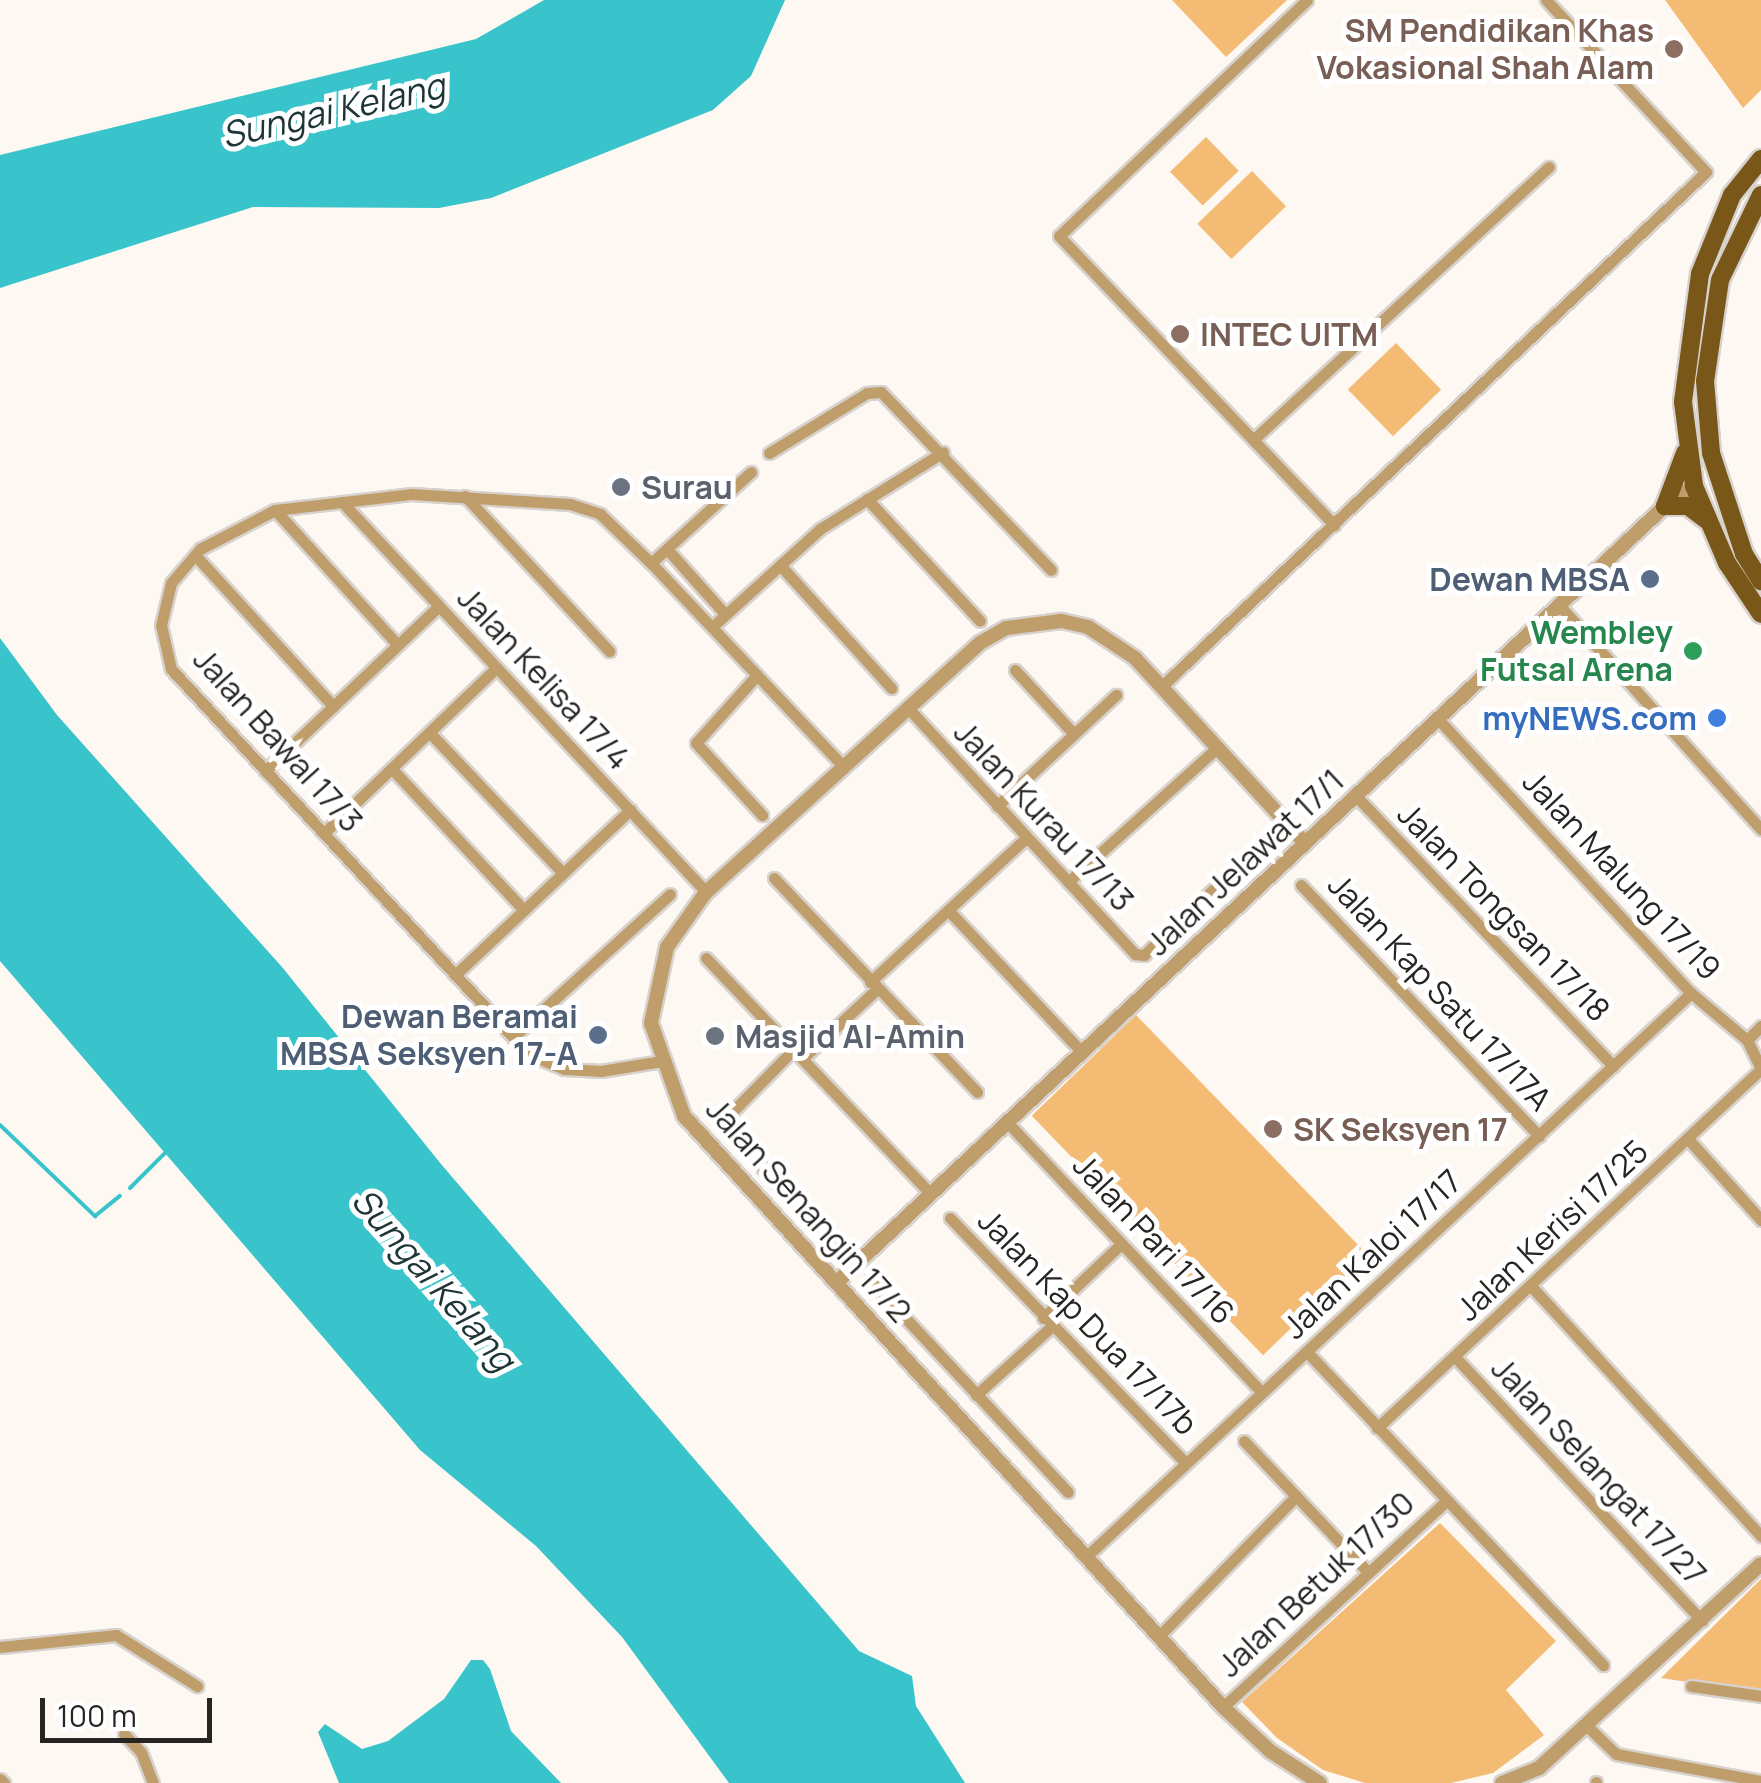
<!DOCTYPE html>
<style>
body{margin:0}
#map{position:relative;width:1761px;height:1783px;overflow:hidden;background:#fef8f2;font-family:Manrope,sans-serif}
div>[style]{position:absolute}
[style*='--x']{left:calc(var(--x)*1px);top:calc(var(--y)*1px);width:calc(var(--w)*1px);rotate:calc(var(--a)*1deg)}
.green>*{inset:0;background:#f4bb75;transform-origin:0 0}
.water>*{inset:0;background:#39c4cb}
.stream>*{height:4px;margin:-2px;padding:0 2px;transform-origin:2px;border-radius:2px;background:#39c4cb}
.roads{filter:drop-shadow(2px 0 #d7d2cd) drop-shadow(-2px 0 #d7d2cd) drop-shadow(0 2px #d7d2cd) drop-shadow(0 -2px #d7d2cd)}
.minor>*{height:11px;margin:-5.5px;padding:0 5.5px;transform-origin:5.5px;border-radius:5.5px;background:#bf9e6b}
.tertiary>*{height:14px;margin:-7px;padding:0 7px;transform-origin:7px;border-radius:7px;background:#bf9e6b}
.primary>*{height:18px;margin:-9px;padding:0 9px;transform-origin:9px;border-radius:9px;background:#795718}
.dots>*{width:28px;height:28px;translate:-50% -50%;box-sizing:border-box;border:5px solid #fff;border-radius:50%}
span{translate:-50% -50%;white-space:nowrap;text-align:center;line-height:1.15;-webkit-text-stroke:10px #fff;paint-order:stroke}
.education-label{font-size:32px;color:#785e54;font-weight:700}
.right{translate:-100% -50%;text-align:right}
.left{translate:0 -50%;text-align:left}
.worship-label{font-size:32px;color:#5b616d;font-weight:700}
.service-label{font-size:32px;color:#4e5e75;font-weight:700}
.leisure-label{font-size:32px;color:#27864d;font-weight:700}
.street-label{font-size:32px;color:#272522}
.shop-label{font-size:32px;color:#366cbe;font-weight:700}
.water-label{font-size:35px;color:#1e3536;font-style:italic}
.scale{position:absolute;left:40px;top:1698px;width:172px;height:45px;box-sizing:border-box;border:5px solid #272522;border-top:0;padding-left:12px;font-size:30px;line-height:35px;white-space:nowrap;color:#272522;-webkit-text-stroke:8px #fff;paint-order:stroke}
</style>
<div id="map">
<div class="green">
<div style="clip-path:polygon(1172px 0,1287px 0,1226px 57px)"></div>
<div style="clip-path:polygon(1665px 0,1761px 0,1761px 90px,1743px 108px)"></div>
<div style="left:1206px;top:137px;width:47px;height:50px;rotate:46deg"></div>
<div style="left:1252px;top:171px;width:49px;height:76px;rotate:46deg"></div>
<div style="left:1396px;top:343px;width:65px;height:67px;rotate:46deg"></div>
<div style="left:1136px;top:1015px;width:333px;height:145px;rotate:46deg"></div>
<div style="clip-path:polygon(1440px 1523px,1556px 1641px,1506px 1690px,1544px 1735px,1493px 1773px,1451px 1783px,1365px 1783px,1323px 1770px,1277px 1738px,1242px 1702px)"></div>
<div style="clip-path:polygon(1761px 1579px,1761px 1693px,1661px 1678px)"></div>
</div>
<div class="water">
<div style="clip-path:polygon(544px 0,785px 0,751px 76px,713px 110px,491px 198px,439px 208px,253px 207px,0 288px,0 155px,476px 39px)"></div>
<div style="clip-path:polygon(0 638px,57px 715px,282px 967px,441px 1164px,859px 1651px,912px 1676px,916px 1706px,965px 1783px,729px 1783px,622px 1637px,536px 1546px,420px 1450px,0 961px)"></div>
<div style="clip-path:polygon(471px 1660px,483px 1660px,490px 1669px,511px 1731px,561px 1783px,339px 1783px,318px 1732px,325px 1724px,362px 1749px,388px 1741px,444px 1699px)"></div>
</div>
<div class="stream">
<div style="--x:0;--y:1125;--w:132;--a:43.8"></div>
<div style="--x:95;--y:1216;--w:32;--a:-39"></div>
<div style="--x:130;--y:1188;--w:55;--a:-45"></div>
</div>
<div class="roads">
<div class="minor">
<div style="--x:1307;--y:0;--w:342;--a:136.4"></div>
<div style="--x:1059;--y:236;--w:399;--a:46.4"></div>
<div style="--x:1254;--y:439;--w:401;--a:-42.7"></div>
<div style="--x:769;--y:453;--w:115;--a:-31.5"></div>
<div style="--x:867;--y:393;--w:14;--a:-4"></div>
<div style="--x:881;--y:392;--w:246;--a:46.3"></div>
<div style="--x:465;--y:496;--w:212;--a:47.1"></div>
<div style="--x:867;--y:499;--w:166;--a:47.2"></div>
<div style="--x:342;--y:502;--w:533;--a:46.97"></div>
<div style="--x:275;--y:510;--w:181;--a:47.7"></div>
<div style="--x:667;--y:549;--w:87;--a:48.3"></div>
<div style="--x:195;--y:555;--w:205;--a:47.6"></div>
<div style="--x:651;--y:563;--w:135;--a:-42.3"></div>
<div style="--x:780;--y:565;--w:166;--a:47.9"></div>
<div style="--x:1559;--y:605;--w:302;--a:48"></div>
<div style="--x:712;--y:627;--w:146;--a:-42.2"></div>
<div style="--x:820;--y:529;--w:145;--a:-32"></div>
<div style="--x:1015;--y:670;--w:87;--a:47.3"></div>
<div style="--x:757;--y:675;--w:91;--a:131.9"></div>
<div style="--x:696;--y:743;--w:98;--a:47.5"></div>
<div style="--x:1162;--y:686;--w:748;--a:-43.38"></div>
<div style="--x:1706;--y:172;--w:235;--a:-132.9"></div>
<div style="--x:908;--y:708;--w:335;--a:47.3"></div>
<div style="--x:1135;--y:954;--w:9;--a:6"></div>
<div style="--x:1144;--y:955;--w:157;--a:-43.5"></div>
<div style="--x:1438;--y:719;--w:373;--a:47.3"></div>
<div style="--x:1691;--y:993;--w:73;--a:40"></div>
<div style="--x:1747;--y:1040;--w:32;--a:64"></div>
<div style="--x:430;--y:733;--w:193;--a:46.5"></div>
<div style="--x:392;--y:769;--w:193;--a:46.9"></div>
<div style="--x:265;--y:771;--w:240;--a:-43.5"></div>
<div style="--x:1356;--y:796;--w:373;--a:46.4"></div>
<div style="--x:997;--y:806;--w:163;--a:-43"></div>
<div style="--x:324;--y:833;--w:238;--a:-43.8"></div>
<div style="--x:774;--y:878;--w:295;--a:46.5"></div>
<div style="--x:1068;--y:882;--w:202;--a:-42"></div>
<div style="--x:1301;--y:885;--w:346;--a:46.5"></div>
<div style="--x:949;--y:911;--w:194;--a:46.7"></div>
<div style="--x:706;--y:958;--w:326;--a:46.4"></div>
<div style="--x:455;--y:975;--w:241;--a:-43.3"></div>
<div style="--x:870;--y:982;--w:212;--a:-42.7"></div>
<div style="--x:513;--y:1037;--w:212;--a:-42.3"></div>
<div style="--x:1747;--y:1040;--w:20;--a:-45"></div>
<div style="--x:794;--y:1049;--w:98;--a:134.6"></div>
<div style="--x:725;--y:1119;--w:12;--a:76"></div>
<div style="--x:728;--y:1131;--w:151;--a:46.9"></div>
<div style="--x:803;--y:1058;--w:101;--a:-43"></div>
<div style="--x:662;--y:1061;--w:62;--a:170.7"></div>
<div style="--x:601;--y:1071;--w:37;--a:-177"></div>
<div style="--x:564;--y:1069;--w:38;--a:-157"></div>
<div style="--x:529;--y:1054;--w:526;--a:-132.92"></div>
<div style="--x:171;--y:669;--w:45;--a:-102.8"></div>
<div style="--x:161;--y:625;--w:43;--a:-76.6"></div>
<div style="--x:171;--y:583;--w:45;--a:-49.5"></div>
<div style="--x:200;--y:549;--w:85;--a:-27.5"></div>
<div style="--x:275;--y:510;--w:138;--a:-6.7"></div>
<div style="--x:412;--y:494;--w:158;--a:3.6"></div>
<div style="--x:570;--y:504;--w:32;--a:18"></div>
<div style="--x:600;--y:514;--w:71;--a:43.9"></div>
<div style="--x:651;--y:563;--w:278;--a:46.6"></div>
<div style="--x:1007;--y:1122;--w:371;--a:46.7"></div>
<div style="--x:1689;--y:1140;--w:108;--a:48"></div>
<div style="--x:950;--y:1218;--w:340;--a:46.1"></div>
<div style="--x:870;--y:1280;--w:290;--a:47"></div>
<div style="--x:1531;--y:1286;--w:340;--a:47.4"></div>
<div style="--x:1043;--y:1318;--w:108;--a:-43.5"></div>
<div style="--x:1307;--y:1352;--w:431;--a:46.6"></div>
<div style="--x:1456;--y:1358;--w:360;--a:46.9"></div>
<div style="--x:976;--y:1395;--w:101;--a:-42.2"></div>
<div style="--x:1377;--y:1428;--w:526;--a:-43.07"></div>
<div style="--x:1244;--y:1441;--w:180;--a:46.6"></div>
<div style="--x:1089;--y:1554;--w:823;--a:-42.98"></div>
<div style="--x:1161;--y:1634;--w:193;--a:-45.6"></div>
<div style="--x:0;--y:1647;--w:117;--a:-5.9"></div>
<div style="--x:116;--y:1635;--w:96;--a:32.2"></div>
<div style="--x:1691;--y:1686;--w:71;--a:8.1"></div>
<div style="--x:1223;--y:1707;--w:304;--a:-42.7"></div>
<div style="--x:1587;--y:1726;--w:40;--a:44"></div>
<div style="--x:1616;--y:1754;--w:147;--a:10.5"></div>
<div style="--x:124;--y:1734;--w:25;--a:47"></div>
<div style="--x:141;--y:1752;--w:33;--a:69"></div>
<div style="--x:0;--y:1779;--w:6;--a:45"></div>
<div style="--x:1596;--y:1783;--w:1;--a:-90"></div>
</div>
<div class="tertiary">
<div style="--x:1305;--y:843;--w:251;--a:-132.6"></div>
<div style="--x:1135;--y:658;--w:56;--a:-146.6"></div>
<div style="--x:1088;--y:627;--w:28;--a:-167"></div>
<div style="--x:1061;--y:621;--w:55;--a:172.7"></div>
<div style="--x:1006;--y:628;--w:30;--a:150"></div>
<div style="--x:980;--y:643;--w:370;--a:137.7"></div>
<div style="--x:706;--y:892;--w:67;--a:125.3"></div>
<div style="--x:667;--y:947;--w:78;--a:101.9"></div>
<div style="--x:651;--y:1023;--w:99;--a:70.5"></div>
<div style="--x:684;--y:1116;--w:800;--a:47.63"></div>
<div style="--x:1223;--y:1707;--w:64;--a:43.1"></div>
<div style="--x:1270;--y:1751;--w:59;--a:32.6"></div>
<div style="--x:837;--y:1282;--w:1135;--a:-43.14"></div>
<div style="--x:1665;--y:506;--w:35;--a:-35"></div>
<div style="--x:1502;--y:1783;--w:40;--a:-22"></div>
<div style="--x:1539;--y:1768;--w:301;--a:-42.6"></div>
</div>
<div class="primary">
<div style="--x:1761;--y:159;--w:46;--a:128.9"></div>
<div style="--x:1732;--y:195;--w:85;--a:112.1"></div>
<div style="--x:1700;--y:274;--w:129;--a:97.6"></div>
<div style="--x:1683;--y:402;--w:85;--a:82.5"></div>
<div style="--x:1694;--y:486;--w:84;--a:66.8"></div>
<div style="--x:1727;--y:563;--w:61;--a:56.3"></div>
<div style="--x:1761;--y:195;--w:94;--a:115.8"></div>
<div style="--x:1720;--y:280;--w:102;--a:98.4"></div>
<div style="--x:1705;--y:381;--w:72;--a:85.2"></div>
<div style="--x:1711;--y:453;--w:106;--a:71.9"></div>
<div style="--x:1744;--y:554;--w:32;--a:58"></div>
<div style="--x:1685;--y:453;--w:57;--a:110.7"></div>
<div style="--x:1665;--y:506;--w:23;--a:0"></div>
<div style="--x:1688;--y:506;--w:25;--a:37"></div>
</div>
</div>
<div class="dots">
<div style="left:1674px;top:49px;background:#8d6e63"></div>
<div style="left:1180px;top:334px;background:#8d6e63"></div>
<div style="left:621px;top:487px;background:#6b7280"></div>
<div style="left:1650px;top:579px;background:#5c6f8a"></div>
<div style="left:1693px;top:651px;background:#2e9e5b"></div>
<div style="left:1717px;top:718px;background:#3f7fe0"></div>
<div style="left:598px;top:1035px;background:#5c6f8a"></div>
<div style="left:715px;top:1036px;background:#6b7280"></div>
<div style="left:1273px;top:1129px;background:#8d6e63"></div>
</div>
<div class="education-label">
<span class="right" style="left:1654px;top:49px">SM Pendidikan Khas<br>Vokasional Shah Alam</span>
<span class="left" style="left:1200px;top:334px">INTEC UITM</span>
<span class="left" style="left:1293px;top:1129px">SK Seksyen 17</span>
</div>
<div class="worship-label">
<span class="left" style="left:641px;top:487px">Surau</span>
<span class="left" style="left:735px;top:1036px">Masjid Al-Amin</span>
</div>
<div class="service-label">
<span class="right" style="left:1630px;top:579px">Dewan MBSA</span>
<span class="right" style="left:578px;top:1035px">Dewan Beramai<br>MBSA Seksyen 17-A</span>
</div>
<div class="leisure-label">
<span class="right" style="left:1673px;top:651px">Wembley<br>Futsal Arena</span>
</div>
<div class="street-label">
<span style="left:544px;top:678px;rotate:47deg">Jalan Kelisa 17/4</span>
<span style="left:278px;top:740px;rotate:48deg">Jalan Bawal 17/3</span>
<span style="left:1044px;top:816px;rotate:47deg">Jalan Kurau 17/13</span>
<span style="left:1245px;top:862px;rotate:-43deg">Jalan Jelawat 17/1</span>
<span style="left:1622px;top:875px;rotate:47deg">Jalan Malung 17/19</span>
<span style="left:1504px;top:912px;rotate:46deg">Jalan Tongsan 17/18</span>
<span style="left:1440px;top:992px;rotate:47deg">Jalan Kap Satu 17/17A</span>
<span style="left:809px;top:1210px;rotate:48deg">Jalan Senangin 17/2</span>
<span style="left:1552px;top:1230px;rotate:-43deg">Jalan Kerisi 17/25</span>
<span style="left:1154px;top:1239px;rotate:47deg">Jalan Pari 17/16</span>
<span style="left:1372px;top:1254px;rotate:-43deg">Jalan Kaloi 17/17</span>
<span style="left:1088px;top:1322px;rotate:46deg">Jalan Kap Dua 17/17b</span>
<span style="left:1599px;top:1471px;rotate:47deg">Jalan Selangat 17/27</span>
<span style="left:1316px;top:1584px;rotate:-43deg">Jalan Betuk 17/30</span>
</div>
<div class="shop-label">
<span class="right" style="left:1697px;top:718px">myNEWS.com</span>
</div>
<div class="water-label">
<span style="left:333px;top:110px;rotate:-13deg">Sungai Kelang</span>
<span style="left:434px;top:1279px;rotate:49deg">Sungai Kelang</span>
</div>
<div class="scale">100 m</div>
</div>
